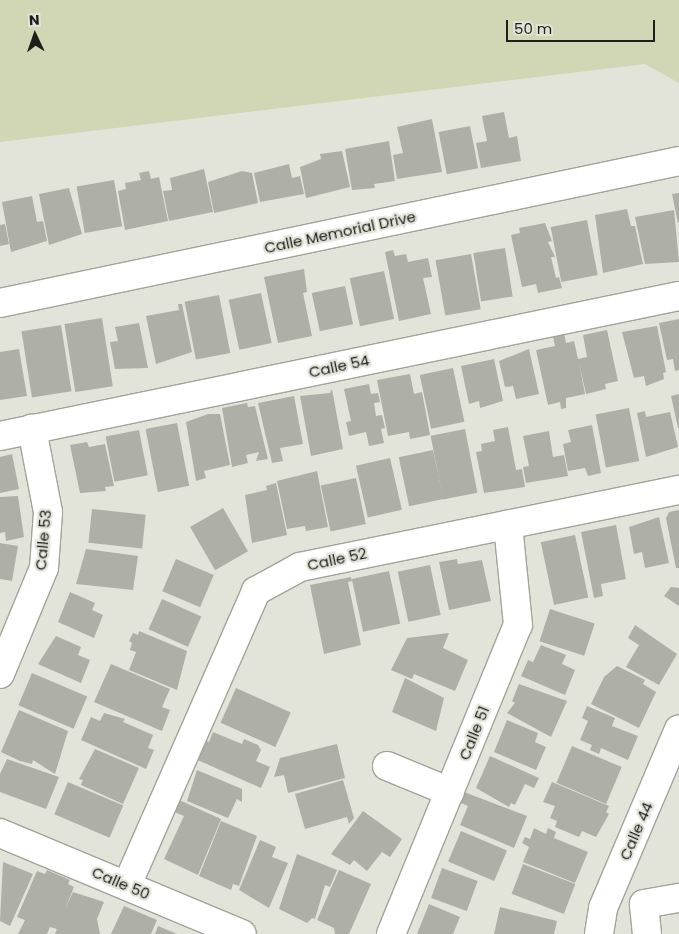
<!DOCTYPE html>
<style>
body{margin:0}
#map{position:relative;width:679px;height:934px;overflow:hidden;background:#e2e3d9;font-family:Poppins,sans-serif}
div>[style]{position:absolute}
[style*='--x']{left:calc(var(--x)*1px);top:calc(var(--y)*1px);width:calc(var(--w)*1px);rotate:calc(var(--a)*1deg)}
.green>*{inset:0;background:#d1d6b4}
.building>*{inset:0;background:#aeb0a7;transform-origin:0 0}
.roads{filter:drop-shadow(1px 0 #a2a39a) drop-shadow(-1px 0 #a2a39a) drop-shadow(0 1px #a2a39a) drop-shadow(0 -1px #a2a39a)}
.minor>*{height:28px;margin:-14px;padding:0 14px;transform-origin:14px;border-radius:14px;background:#fff}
span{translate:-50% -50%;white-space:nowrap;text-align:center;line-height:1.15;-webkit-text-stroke:4.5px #e2e3d9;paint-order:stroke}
.street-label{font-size:15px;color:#1e1e1b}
.north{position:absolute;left:10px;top:10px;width:50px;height:50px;-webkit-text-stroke:4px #e2e3d9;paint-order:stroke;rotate:357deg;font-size:14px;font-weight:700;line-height:20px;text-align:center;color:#1e1e1b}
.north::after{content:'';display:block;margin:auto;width:18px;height:22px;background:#1e1e1b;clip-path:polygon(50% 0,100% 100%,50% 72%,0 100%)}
.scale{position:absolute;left:506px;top:20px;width:149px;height:22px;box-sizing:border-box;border:2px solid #1e1e1b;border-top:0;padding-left:6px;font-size:15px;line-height:18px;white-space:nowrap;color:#1e1e1b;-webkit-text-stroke:4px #e2e3d9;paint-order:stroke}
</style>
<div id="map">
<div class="green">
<div style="clip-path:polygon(0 0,679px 0,679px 83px,645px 64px,0 142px)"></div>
</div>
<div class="building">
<div style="clip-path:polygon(504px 112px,509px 138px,517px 136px,521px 161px,481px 168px,476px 143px,487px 141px,482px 116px)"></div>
<div style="clip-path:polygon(432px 119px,442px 172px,397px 179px,393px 155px,403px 153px,397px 127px)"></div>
<div style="left:470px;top:126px;width:43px;height:32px;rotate:79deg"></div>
<div style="clip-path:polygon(389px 141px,395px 181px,374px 184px,375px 188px,352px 190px,345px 149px)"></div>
<div style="clip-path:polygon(342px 151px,350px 187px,306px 198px,300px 167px,321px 159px,320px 154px)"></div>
<div style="clip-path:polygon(289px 164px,292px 178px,300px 176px,304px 194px,260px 202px,254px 173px)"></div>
<div style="clip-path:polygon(204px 169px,213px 212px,169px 221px,163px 191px,172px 190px,170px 178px)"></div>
<div style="clip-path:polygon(149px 171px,151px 179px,159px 177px,168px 221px,125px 230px,118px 191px,126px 189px,125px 183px,141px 180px,139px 173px)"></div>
<div style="clip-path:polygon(242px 171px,252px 173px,258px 203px,214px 213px,208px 182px)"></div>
<div style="left:114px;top:180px;width:47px;height:38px;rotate:80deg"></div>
<div style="clip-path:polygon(69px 188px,82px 234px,49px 245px,39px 194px)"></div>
<div style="clip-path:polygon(679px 193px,679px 222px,678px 223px,672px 194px)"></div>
<div style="clip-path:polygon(32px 196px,37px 222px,43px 221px,47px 241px,11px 252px,2px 202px)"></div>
<div style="clip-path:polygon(627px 209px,631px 226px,635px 226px,643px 264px,603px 273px,595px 215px)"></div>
<div style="clip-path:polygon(674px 210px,679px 262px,645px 264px,635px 217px)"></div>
<div style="left:587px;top:220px;width:56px;height:37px;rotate:79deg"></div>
<div style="clip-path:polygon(545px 223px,552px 241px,548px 242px,555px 257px,551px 257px,556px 278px,559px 277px,562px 288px,538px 293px,536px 284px,522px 287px,511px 235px,520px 233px,519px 228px)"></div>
<div style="clip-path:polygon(5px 224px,9px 244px,0 246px,0 225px)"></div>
<div style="left:505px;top:248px;width:49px;height:32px;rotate:81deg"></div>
<div style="clip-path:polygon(393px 250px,395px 256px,406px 254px,408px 262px,428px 258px,432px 277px,423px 278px,431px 314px,399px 321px,385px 252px)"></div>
<div style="left:471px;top:254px;width:56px;height:36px;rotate:80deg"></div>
<div style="clip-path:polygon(304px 269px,307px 292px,303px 293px,312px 336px,278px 343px,264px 277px)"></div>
<div style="left:384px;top:271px;width:49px;height:35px;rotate:78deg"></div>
<div style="left:345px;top:286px;width:39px;height:34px;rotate:78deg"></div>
<div style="left:261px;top:293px;width:51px;height:33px;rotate:78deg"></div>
<div style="left:219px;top:295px;width:59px;height:35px;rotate:79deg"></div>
<div style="clip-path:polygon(178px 304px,182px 304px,192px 352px,156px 364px,146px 316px,179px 310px)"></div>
<div style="left:102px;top:318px;width:69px;height:38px;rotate:81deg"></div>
<div style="clip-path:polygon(679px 319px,679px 370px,675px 371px,673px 359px,667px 360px,659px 323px)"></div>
<div style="clip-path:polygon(139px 323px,148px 368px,115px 369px,110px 342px,118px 341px,115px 327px)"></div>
<div style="left:61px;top:325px;width:67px;height:40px;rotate:81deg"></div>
<div style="clip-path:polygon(657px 326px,666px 372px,663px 373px,664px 379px,646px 386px,644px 376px,634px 378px,622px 332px)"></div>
<div style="clip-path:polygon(563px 329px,566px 343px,574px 341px,578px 359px,587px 357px,583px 335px,607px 330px,618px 381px,605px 384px,606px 389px,586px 394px,579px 363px,585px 394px,566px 398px,566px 408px,561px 409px,560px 402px,548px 405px,536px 350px,555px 346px,552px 332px)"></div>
<div style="clip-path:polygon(19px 349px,27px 396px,0 400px,0 352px)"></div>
<div style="clip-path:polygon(529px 349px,539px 394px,516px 399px,513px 386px,505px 387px,499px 361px)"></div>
<div style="clip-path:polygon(494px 359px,503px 401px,480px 408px,479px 401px,469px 404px,461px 366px)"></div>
<div style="left:453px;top:368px;width:55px;height:34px;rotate:78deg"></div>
<div style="clip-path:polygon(410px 374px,414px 394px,422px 392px,430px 435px,410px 439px,409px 432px,388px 436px,377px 380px)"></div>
<div style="clip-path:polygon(369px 384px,371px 394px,378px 393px,380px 402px,374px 403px,376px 416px,382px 415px,385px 428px,381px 429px,384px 443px,369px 446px,366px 432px,349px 436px,346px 422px,351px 421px,344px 389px)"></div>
<div style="clip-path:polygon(332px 389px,343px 449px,311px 456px,300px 396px,330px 393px)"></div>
<div style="clip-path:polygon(679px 394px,679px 428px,678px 428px,671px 396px)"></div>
<div style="clip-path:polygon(294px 396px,303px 444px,280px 448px,283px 461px,272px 463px,258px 403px)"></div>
<div style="clip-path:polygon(247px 403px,248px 407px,255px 406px,268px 459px,256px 461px,259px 452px,246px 455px,248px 463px,232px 467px,222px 408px)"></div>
<div style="left:629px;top:408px;width:54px;height:34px;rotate:79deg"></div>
<div style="clip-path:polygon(645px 411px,646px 417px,670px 412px,678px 447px,646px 457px,637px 413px)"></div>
<div style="clip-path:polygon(208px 414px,220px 414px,230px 465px,204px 471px,206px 478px,196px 481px,186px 422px)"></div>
<div style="left:177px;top:423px;width:64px;height:32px;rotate:79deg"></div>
<div style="clip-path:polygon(592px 425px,601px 473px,588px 476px,585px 468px,568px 471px,563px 444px,571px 442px,568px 430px)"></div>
<div style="clip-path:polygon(508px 427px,516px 470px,522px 469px,525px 487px,484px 493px,476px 452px,482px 451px,481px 444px,495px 441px,493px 430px)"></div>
<div style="left:465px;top:429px;width:65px;height:35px;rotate:79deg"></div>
<div style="left:139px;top:430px;width:46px;height:34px;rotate:79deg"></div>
<div style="clip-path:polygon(549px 431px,553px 457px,564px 455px,568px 476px,526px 483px,523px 467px,529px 466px,523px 436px)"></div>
<div style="clip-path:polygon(87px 442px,89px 447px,105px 444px,114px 486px,105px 487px,106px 491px,80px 493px,70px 445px)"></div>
<div style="left:433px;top:450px;width:50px;height:35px;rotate:78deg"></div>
<div style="clip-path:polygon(12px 454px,19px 489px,0 493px,0 457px)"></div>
<div style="left:390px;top:458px;width:53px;height:35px;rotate:77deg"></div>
<div style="clip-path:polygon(317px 471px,328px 527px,306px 531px,305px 526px,287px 529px,277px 481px)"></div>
<div style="left:356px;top:478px;width:47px;height:36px;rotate:78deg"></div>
<div style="clip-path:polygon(276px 483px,287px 535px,252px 543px,245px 495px,267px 490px,266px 486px)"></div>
<div style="clip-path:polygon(18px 496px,24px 537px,6px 541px,5px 532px,0 533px,0 497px)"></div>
<div style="left:223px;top:508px;width:50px;height:38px;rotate:60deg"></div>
<div style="left:92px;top:509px;width:54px;height:34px;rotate:6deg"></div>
<div style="clip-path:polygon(679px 510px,679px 568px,676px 568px,666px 518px,669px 512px)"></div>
<div style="clip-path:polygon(659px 517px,669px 563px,645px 568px,642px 552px,634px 554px,629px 527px)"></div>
<div style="clip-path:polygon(616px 525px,626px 579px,601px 584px,603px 596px,594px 598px,581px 532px)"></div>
<div style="left:575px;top:535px;width:64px;height:35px;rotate:78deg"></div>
<div style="clip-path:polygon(0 543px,18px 546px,12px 581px,0 579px)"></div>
<div style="clip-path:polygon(86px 549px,138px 556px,133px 590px,76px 584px)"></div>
<div style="left:176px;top:559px;width:41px;height:35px;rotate:23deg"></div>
<div style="clip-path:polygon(457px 559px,458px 564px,482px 560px,491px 601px,449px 610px,439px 562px)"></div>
<div style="left:430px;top:565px;width:51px;height:33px;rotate:78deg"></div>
<div style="left:389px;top:571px;width:54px;height:38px;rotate:78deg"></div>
<div style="clip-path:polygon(351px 577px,352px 581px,348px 582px,361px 645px,324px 654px,310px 585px)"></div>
<div style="clip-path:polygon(671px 587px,679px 588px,679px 606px,664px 596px)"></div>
<div style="clip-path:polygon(70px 592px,95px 603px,92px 610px,103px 615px,94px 638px,58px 622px)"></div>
<div style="left:162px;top:599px;width:43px;height:33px;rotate:24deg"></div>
<div style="left:550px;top:609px;width:47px;height:34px;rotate:18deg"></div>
<div style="clip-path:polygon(635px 625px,677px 654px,659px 685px,626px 667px,639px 645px,628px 638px)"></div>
<div style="clip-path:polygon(139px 631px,187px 651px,177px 690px,129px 670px,136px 652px,130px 650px,132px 643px,129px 641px,133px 633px,138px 635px)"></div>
<div style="clip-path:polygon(449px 633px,443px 648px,468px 660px,455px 691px,414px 674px,412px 679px,391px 670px,407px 638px)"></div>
<div style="clip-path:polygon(56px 636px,81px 647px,78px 655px,90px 660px,81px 683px,38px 664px)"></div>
<div style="clip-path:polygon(541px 645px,566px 655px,562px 664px,575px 670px,565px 695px,521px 676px,528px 660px,533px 662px)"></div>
<div style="clip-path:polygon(111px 664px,170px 689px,162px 707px,170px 710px,162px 731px,94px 702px)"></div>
<div style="clip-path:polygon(617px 666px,645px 680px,643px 684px,656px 692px,639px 728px,591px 704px,604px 677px)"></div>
<div style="left:32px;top:673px;width:60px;height:35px;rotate:23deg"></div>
<div style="clip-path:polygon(405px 678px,444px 698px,436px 731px,392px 712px)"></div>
<div style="clip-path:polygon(519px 684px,567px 701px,551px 737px,507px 713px,515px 703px,512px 701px)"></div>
<div style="left:236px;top:688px;width:60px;height:38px;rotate:24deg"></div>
<div style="clip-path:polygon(587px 706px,615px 718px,612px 726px,638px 736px,628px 760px,601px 748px,599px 754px,590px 750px,592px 745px,580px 740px,588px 721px,582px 718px)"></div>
<div style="clip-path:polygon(19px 710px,68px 731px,55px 774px,33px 760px,32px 764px,20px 761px,1px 752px)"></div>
<div style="clip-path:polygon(104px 713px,125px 719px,123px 722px,153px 735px,148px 748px,154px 750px,146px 769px,81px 740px,91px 717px,100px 721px)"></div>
<div style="clip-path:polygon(507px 720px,538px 733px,535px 742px,546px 747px,536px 770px,494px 752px)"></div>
<div style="clip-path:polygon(213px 732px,242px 744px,244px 739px,258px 745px,261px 750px,256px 761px,270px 767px,261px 788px,193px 758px,201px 739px,209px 742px)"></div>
<div style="clip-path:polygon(337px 744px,345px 778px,288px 793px,284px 775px,274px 777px,280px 758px)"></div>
<div style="left:572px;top:746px;width:54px;height:40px;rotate:23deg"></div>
<div style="clip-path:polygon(95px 749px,139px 768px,123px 804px,81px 785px,83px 780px,79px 779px)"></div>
<div style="clip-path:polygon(490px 756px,539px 778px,534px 788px,525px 784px,515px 805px,511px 803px,509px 807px,476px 788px)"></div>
<div style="clip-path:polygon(7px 759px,59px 777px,46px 809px,0 792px,0 774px)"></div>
<div style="clip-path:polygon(197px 770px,242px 789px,242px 802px,237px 799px,228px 818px,187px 801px)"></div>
<div style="clip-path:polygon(343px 780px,354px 818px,349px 824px,347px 817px,305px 829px,295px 794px)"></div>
<div style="left:68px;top:782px;width:60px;height:35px;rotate:23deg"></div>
<div style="clip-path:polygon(552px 782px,609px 806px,606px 812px,609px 814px,596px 837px,582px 831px,579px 837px,555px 827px,557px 821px,550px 818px,555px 806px,543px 802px)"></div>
<div style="clip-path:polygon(464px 792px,527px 816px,514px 848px,460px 825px,468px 806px,459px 802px)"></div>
<div style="clip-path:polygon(177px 799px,221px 819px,198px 875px,164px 859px,184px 816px,172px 811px)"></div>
<div style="clip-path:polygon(363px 811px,402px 839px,390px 857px,382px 852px,367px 871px,354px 860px,350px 865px,331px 854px)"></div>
<div style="clip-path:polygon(221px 821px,257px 836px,239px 886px,233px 884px,231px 890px,199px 876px)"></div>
<div style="clip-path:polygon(534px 828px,546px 834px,548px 828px,556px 832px,554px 838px,588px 852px,575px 883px,523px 862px,529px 847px,522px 843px,525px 837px,530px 839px)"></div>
<div style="left:461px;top:831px;width:50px;height:33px;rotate:23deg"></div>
<div style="clip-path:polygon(260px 840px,276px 847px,272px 857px,288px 863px,269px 908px,239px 890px)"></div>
<div style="clip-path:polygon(297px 854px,337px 870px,330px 887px,325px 885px,315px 919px,312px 918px,307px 923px,279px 909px)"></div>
<div style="clip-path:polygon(3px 862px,33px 874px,10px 926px,0 921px)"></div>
<div style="left:523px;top:864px;width:56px;height:32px;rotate:21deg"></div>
<div style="left:442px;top:868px;width:38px;height:32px;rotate:20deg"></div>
<div style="clip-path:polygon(47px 870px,70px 880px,68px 884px,74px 887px,65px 909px,73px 892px,104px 902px,97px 919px,100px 934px,55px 934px,57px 929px,50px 927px,47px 934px,18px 934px,25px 920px,17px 917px,37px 871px,45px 874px)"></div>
<div style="clip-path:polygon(339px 870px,371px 884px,349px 934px,335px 934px,334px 928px,317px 920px)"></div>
<div style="clip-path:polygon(429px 904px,460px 917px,453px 934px,417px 934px)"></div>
<div style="clip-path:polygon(124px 906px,157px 920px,151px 934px,111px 934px)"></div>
<div style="clip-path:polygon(500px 907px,557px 921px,554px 934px,494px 934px)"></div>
<div style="clip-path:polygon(158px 926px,177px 934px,155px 934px)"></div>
</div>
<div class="roads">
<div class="minor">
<div style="--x:0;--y:303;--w:694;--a:-11.81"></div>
<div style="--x:0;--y:436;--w:693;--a:-11.65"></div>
<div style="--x:0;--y:674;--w:115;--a:-67.5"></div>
<div style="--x:44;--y:568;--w:56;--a:-85.9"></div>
<div style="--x:48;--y:512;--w:85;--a:-100.9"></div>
<div style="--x:387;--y:766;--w:68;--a:22.4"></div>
<div style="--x:0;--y:833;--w:262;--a:22.7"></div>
<div style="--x:127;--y:885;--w:321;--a:-66.3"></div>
<div style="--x:256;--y:591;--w:50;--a:-28.6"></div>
<div style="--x:300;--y:567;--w:387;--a:-11.5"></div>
<div style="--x:391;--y:934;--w:334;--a:-67.7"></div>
<div style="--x:518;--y:625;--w:101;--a:-95.7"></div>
<div style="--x:599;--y:934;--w:26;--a:-81"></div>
<div style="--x:603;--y:908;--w:194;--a:-67"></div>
<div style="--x:647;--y:934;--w:30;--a:-96"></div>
<div style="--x:644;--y:904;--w:36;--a:-10"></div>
</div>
</div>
<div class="street-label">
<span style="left:340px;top:232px;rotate:-12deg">Calle Memorial Drive</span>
<span style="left:339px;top:366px;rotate:-12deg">Calle 54</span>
<span style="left:43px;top:540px;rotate:-85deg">Calle 53</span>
<span style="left:337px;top:559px;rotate:-12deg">Calle 52</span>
<span style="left:474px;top:733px;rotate:-68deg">Calle 51</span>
<span style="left:636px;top:831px;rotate:-67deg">Calle 44</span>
<span style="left:121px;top:883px;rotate:23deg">Calle 50</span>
</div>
<div class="north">N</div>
<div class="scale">50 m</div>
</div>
